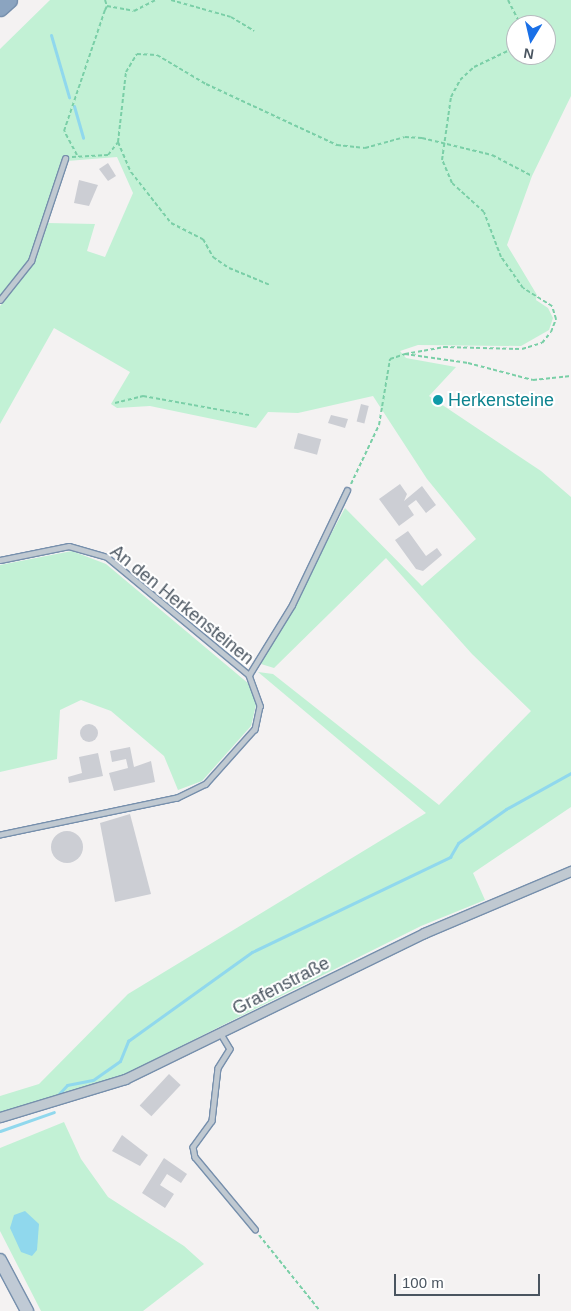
<!DOCTYPE html>
<meta charset="utf-8">
<style>
body{margin:0}
#map{position:relative;width:571px;height:1311px;overflow:hidden;background:#f4f2f2;font-family:Helvetica,sans-serif}
div>[style]{position:absolute}
[style*='--x']{left:calc(var(--x)*1px);top:calc(var(--y)*1px);width:calc(var(--w)*1px);rotate:calc(var(--a)*1deg)}
.green>*{inset:0;background:#c2f1d5}
.water>*{inset:0;background:#90d8ed}
.stream>*{height:3px;margin:-1.5px;padding:0 1.5px;transform-origin:1.5px;border-radius:1.5px;background:#90d8ed}
.building>*{inset:0;background:#ccced4;transform-origin:0 0}
.round{border-radius:50%}
.path>*{height:2px;margin-top:-1px;transform-origin:0;background:repeating-linear-gradient(90deg,#7acfa7 0 4px,transparent 0 6.5px)}
.roads{filter:drop-shadow(1px 0 #768fac) drop-shadow(-1px 0 #768fac) drop-shadow(0 1px #768fac) drop-shadow(0 -1px #768fac)}
.lane>*{height:4.5px;margin:-2.25px;padding:0 2.25px;transform-origin:2.25px;border-radius:2.25px;background:#c0c9d1}
.street>*{height:9px;margin:-4.5px;padding:0 4.5px;transform-origin:4.5px;border-radius:4.5px;background:#c0c9d1}
.secondary>*{height:12px;margin:-6px;padding:0 6px;transform-origin:6px;border-radius:6px;background:#c0cad5}
.highway>*{height:15px;margin:-7.5px;padding:0 7.5px;transform-origin:7.5px;border-radius:7.5px;background:#8ba4c0}
.dots>*{width:14px;height:14px;translate:-50% -50%;box-sizing:border-box;border:2px solid #fff;border-radius:50%}
span{translate:-50% -50%;white-space:nowrap;text-align:center;line-height:1.15;-webkit-text-stroke:4px #fff;paint-order:stroke}
.culture-label{font-size:18px;color:#0d838f}
.left{translate:0 -50%;text-align:left}
.street-label{font-size:18px;color:#4a5560}
.north{position:absolute;left:506px;top:15px;width:50px;height:50px;box-sizing:border-box;background:#fff;border:1px solid #b7bbbf;border-radius:50%;rotate:189deg;font-size:14px;font-weight:700;line-height:20px;text-align:center;color:#4a5560}
.north::after{content:'';display:block;margin:auto;width:18px;height:22px;background:#1a70e7;clip-path:polygon(50% 0,100% 100%,50% 72%,0 100%)}
.scale{position:absolute;left:394px;top:1274px;width:146px;height:22px;box-sizing:border-box;border:2px solid #4a5560;border-top:0;padding-left:6px;font-size:15px;line-height:18px;white-space:nowrap;color:#4a5560;-webkit-text-stroke:4px #fff;paint-order:stroke}
</style>
<div id="map">
<div class="green">
<div style="clip-path:polygon(evenodd,50px 0,571px 0,571px 96px,532px 176px,507px 245px,537px 295px,536px 300px,548px 308px,553px 318px,549px 330px,521px 346px,418px 345px,400px 351px,406px 358px,456px 367px,429px 396px,541px 471px,571px 497px,571px 807px,473px 873px,485px 900px,421px 926px,125px 1074px,0 1113px,0 1096px,39px 1084px,128px 994px,426px 813px,258px 672px,273px 674px,439px 805px,531px 711px,472px 654px,386px 558px,274px 668px,261px 664px,345px 508px,422px 586px,476px 539px,427px 479px,373px 396px,298px 413px,268px 412px,256px 428px,150px 406px,117px 408px,111px 404px,130px 372px,54px 328px,0 424px,0 306px,35px 262px,48px 223px,43px 223px,30px 259px,0 297px,0 49px,50px 0,516px 25px,546px 25px,546px 55px,516px 55px,516px 25px,50px 0,117px 157px,133px 193px,105px 257px,87px 251px,95px 224px,48px 223px,67px 161px,117px 157px)"></div>
<div style="clip-path:polygon(72px 551px,106px 564px,249px 684px,256px 705px,251px 726px,202px 781px,178px 790px,164px 756px,111px 711px,81px 700px,60px 710px,57px 759px,0 772px,0 565px)"></div>
<div style="clip-path:polygon(64px 1122px,81px 1159px,108px 1197px,184px 1246px,204px 1264px,143px 1311px,41px 1311px,0 1231px,0 1148px)"></div>
</div>
<div class="water">
<div style="clip-path:polygon(25px 1211px,39px 1224px,37px 1250px,32px 1256px,21px 1252px,10px 1228px,14px 1215px)"></div>
</div>
<div class="stream">
<div style="--x:51;--y:35;--w:65;--a:73.8"></div>
<div style="--x:74;--y:106;--w:33;--a:74"></div>
<div style="--x:56;--y:1097;--w:16;--a:-47"></div>
<div style="--x:67;--y:1085;--w:26;--a:-11"></div>
<div style="--x:93;--y:1080;--w:33;--a:-35"></div>
<div style="--x:120;--y:1061;--w:22;--a:-68"></div>
<div style="--x:128;--y:1041;--w:153;--a:-35.7"></div>
<div style="--x:252;--y:952;--w:220;--a:-25.6"></div>
<div style="--x:450;--y:857;--w:16;--a:-60"></div>
<div style="--x:458;--y:843;--w:59;--a:-35.3"></div>
<div style="--x:506;--y:809;--w:74;--a:-29"></div>
<div style="--x:0;--y:1131;--w:57;--a:-19.4"></div>
</div>
<div class="building">
<div style="clip-path:polygon(108px 163px,116px 176px,108px 181px,99px 169px)"></div>
<div style="clip-path:polygon(79px 180px,98px 185px,89px 206px,74px 203px)"></div>
<div style="left:361px;top:404px;width:8px;height:18px;rotate:14deg"></div>
<div style="clip-path:polygon(331px 415px,348px 419px,345px 428px,328px 423px)"></div>
<div style="left:298px;top:433px;width:24px;height:16px;rotate:15deg"></div>
<div style="clip-path:polygon(400px 484px,407px 494px,404px 501px,422px 486px,436px 505px,426px 513px,416px 500px,408px 506px,414px 515px,399px 526px,379px 499px)"></div>
<div style="clip-path:polygon(408px 531px,426px 556px,437px 548px,442px 555px,423px 571px,416px 569px,395px 540px)"></div>
<div class="round" style="left:80px;top:724px;width:18px;height:18px"></div>
<div style="clip-path:polygon(130px 747px,134px 767px,151px 761px,155px 782px,114px 791px,109px 773px,128px 768px,126px 759px,112px 762px,110px 751px)"></div>
<div style="clip-path:polygon(98px 753px,103px 776px,69px 783px,68px 777px,82px 773px,79px 757px)"></div>
<div style="clip-path:polygon(130px 814px,151px 894px,115px 902px,100px 823px)"></div>
<div class="round" style="left:51px;top:831px;width:32px;height:32px"></div>
<div style="left:169px;top:1074px;width:16px;height:43px;rotate:43deg"></div>
<div style="clip-path:polygon(122px 1135px,148px 1155px,140px 1166px,112px 1151px)"></div>
<div style="clip-path:polygon(164px 1158px,187px 1174px,181px 1183px,167px 1174px,160px 1185px,174px 1194px,165px 1208px,142px 1193px)"></div>
</div>
<div class="path">
<div style="--x:105;--y:0;--w:6;--a:72"></div>
<div style="--x:171;--y:0;--w:62;--a:15.8"></div>
<div style="--x:231;--y:17;--w:27;--a:31"></div>
<div style="--x:508;--y:0;--w:28;--a:63"></div>
<div style="--x:118;--y:142;--w:33;--a:67"></div>
<div style="--x:131;--y:172;--w:65;--a:51.9"></div>
<div style="--x:171;--y:223;--w:36;--a:27"></div>
<div style="--x:203;--y:239;--w:21;--a:61"></div>
<div style="--x:213;--y:257;--w:19;--a:35"></div>
<div style="--x:229;--y:268;--w:44;--a:22.5"></div>
<div style="--x:77;--y:155;--w:27;--a:-118"></div>
<div style="--x:64;--y:131;--w:128;--a:-71.3"></div>
<div style="--x:105;--y:10;--w:4;--a:-63"></div>
<div style="--x:107;--y:6;--w:27;--a:10"></div>
<div style="--x:134;--y:11;--w:25;--a:-27"></div>
<div style="--x:72;--y:157;--w:36;--a:-3"></div>
<div style="--x:108;--y:155;--w:16;--a:-52"></div>
<div style="--x:118;--y:142;--w:70;--a:-83.5"></div>
<div style="--x:126;--y:72;--w:21;--a:-59"></div>
<div style="--x:137;--y:54;--w:20;--a:3"></div>
<div style="--x:157;--y:55;--w:57;--a:30.6"></div>
<div style="--x:206;--y:84;--w:145;--a:25"></div>
<div style="--x:337;--y:145;--w:28;--a:6"></div>
<div style="--x:365;--y:148;--w:41;--a:-15.4"></div>
<div style="--x:405;--y:137;--w:17;--a:3"></div>
<div style="--x:422;--y:138;--w:72;--a:13.7"></div>
<div style="--x:492;--y:155;--w:45;--a:27.7"></div>
<div style="--x:405;--y:354;--w:40;--a:-10"></div>
<div style="--x:444;--y:347;--w:78;--a:1.5"></div>
<div style="--x:522;--y:349;--w:21;--a:-17"></div>
<div style="--x:542;--y:343;--w:14;--a:-51"></div>
<div style="--x:551;--y:332;--w:14;--a:-69"></div>
<div style="--x:556;--y:319;--w:14;--a:-107"></div>
<div style="--x:552;--y:306;--w:34;--a:-148"></div>
<div style="--x:523;--y:288;--w:38;--a:-125"></div>
<div style="--x:501;--y:257;--w:48;--a:-110.7"></div>
<div style="--x:484;--y:212;--w:43;--a:-137.8"></div>
<div style="--x:452;--y:183;--w:25;--a:-113"></div>
<div style="--x:442;--y:160;--w:64;--a:-81.9"></div>
<div style="--x:451;--y:97;--w:19;--a:-62"></div>
<div style="--x:460;--y:80;--w:19;--a:-43"></div>
<div style="--x:474;--y:67;--w:47;--a:-25.5"></div>
<div style="--x:115;--y:403;--w:29;--a:-14"></div>
<div style="--x:143;--y:396;--w:108;--a:10.2"></div>
<div style="--x:351;--y:484;--w:65;--a:-64.6"></div>
<div style="--x:379;--y:425;--w:67;--a:-80.5"></div>
<div style="--x:390;--y:359;--w:16;--a:-18"></div>
<div style="--x:405;--y:354;--w:64;--a:8.1"></div>
<div style="--x:468;--y:363;--w:67;--a:14.7"></div>
<div style="--x:533;--y:380;--w:38;--a:-6"></div>
<div style="--x:259;--y:1235;--w:97;--a:51.2"></div>
</div>
<div class="roads">
<div class="lane">
<div style="--x:0;--y:300;--w:50;--a:-51.5"></div>
<div style="--x:31;--y:261;--w:108;--a:-71.6"></div>
<div style="--x:0;--y:560;--w:70;--a:-11.5"></div>
<div style="--x:69;--y:546;--w:40;--a:16"></div>
<div style="--x:107;--y:557;--w:185;--a:39.7"></div>
<div style="--x:249;--y:675;--w:33;--a:70"></div>
<div style="--x:260;--y:706;--w:24;--a:102"></div>
<div style="--x:255;--y:729;--w:74;--a:131.7"></div>
<div style="--x:206;--y:784;--w:32;--a:154"></div>
<div style="--x:177;--y:798;--w:181;--a:168.2"></div>
<div style="--x:249;--y:675;--w:82;--a:-58.4"></div>
<div style="--x:292;--y:605;--w:127;--a:-64.4"></div>
<div style="--x:221;--y:1034;--w:17;--a:59"></div>
<div style="--x:230;--y:1049;--w:22;--a:122"></div>
<div style="--x:218;--y:1068;--w:53;--a:96.5"></div>
<div style="--x:212;--y:1121;--w:32;--a:126"></div>
<div style="--x:193;--y:1147;--w:10;--a:79"></div>
<div style="--x:195;--y:1157;--w:94;--a:50.2"></div>
</div>
<div class="street">
<div style="--x:0;--y:1117;--w:131;--a:-16.9"></div>
<div style="--x:125;--y:1079;--w:333;--a:-26"></div>
<div style="--x:424;--y:933;--w:160;--a:-22.9"></div>
</div>
<div class="secondary">
<div style="--x:0;--y:1260;--w:58;--a:62.1"></div>
</div>
<div class="highway">
<div style="--x:0;--y:8;--w:12;--a:-42"></div>
</div>
</div>
<div class="dots">
<div style="left:438px;top:400px;background:#0f9aa8"></div>
</div>
<div class="culture-label">
<span class="left" style="left:448px;top:400px">Herkensteine</span>
</div>
<div class="street-label">
<span style="left:182px;top:605px;rotate:39deg">An den Herkensteinen</span>
<span style="left:281px;top:986px;rotate:-27deg">Grafenstraße</span>
</div>
<div class="north">N</div>
<div class="scale">100 m</div>
</div>
